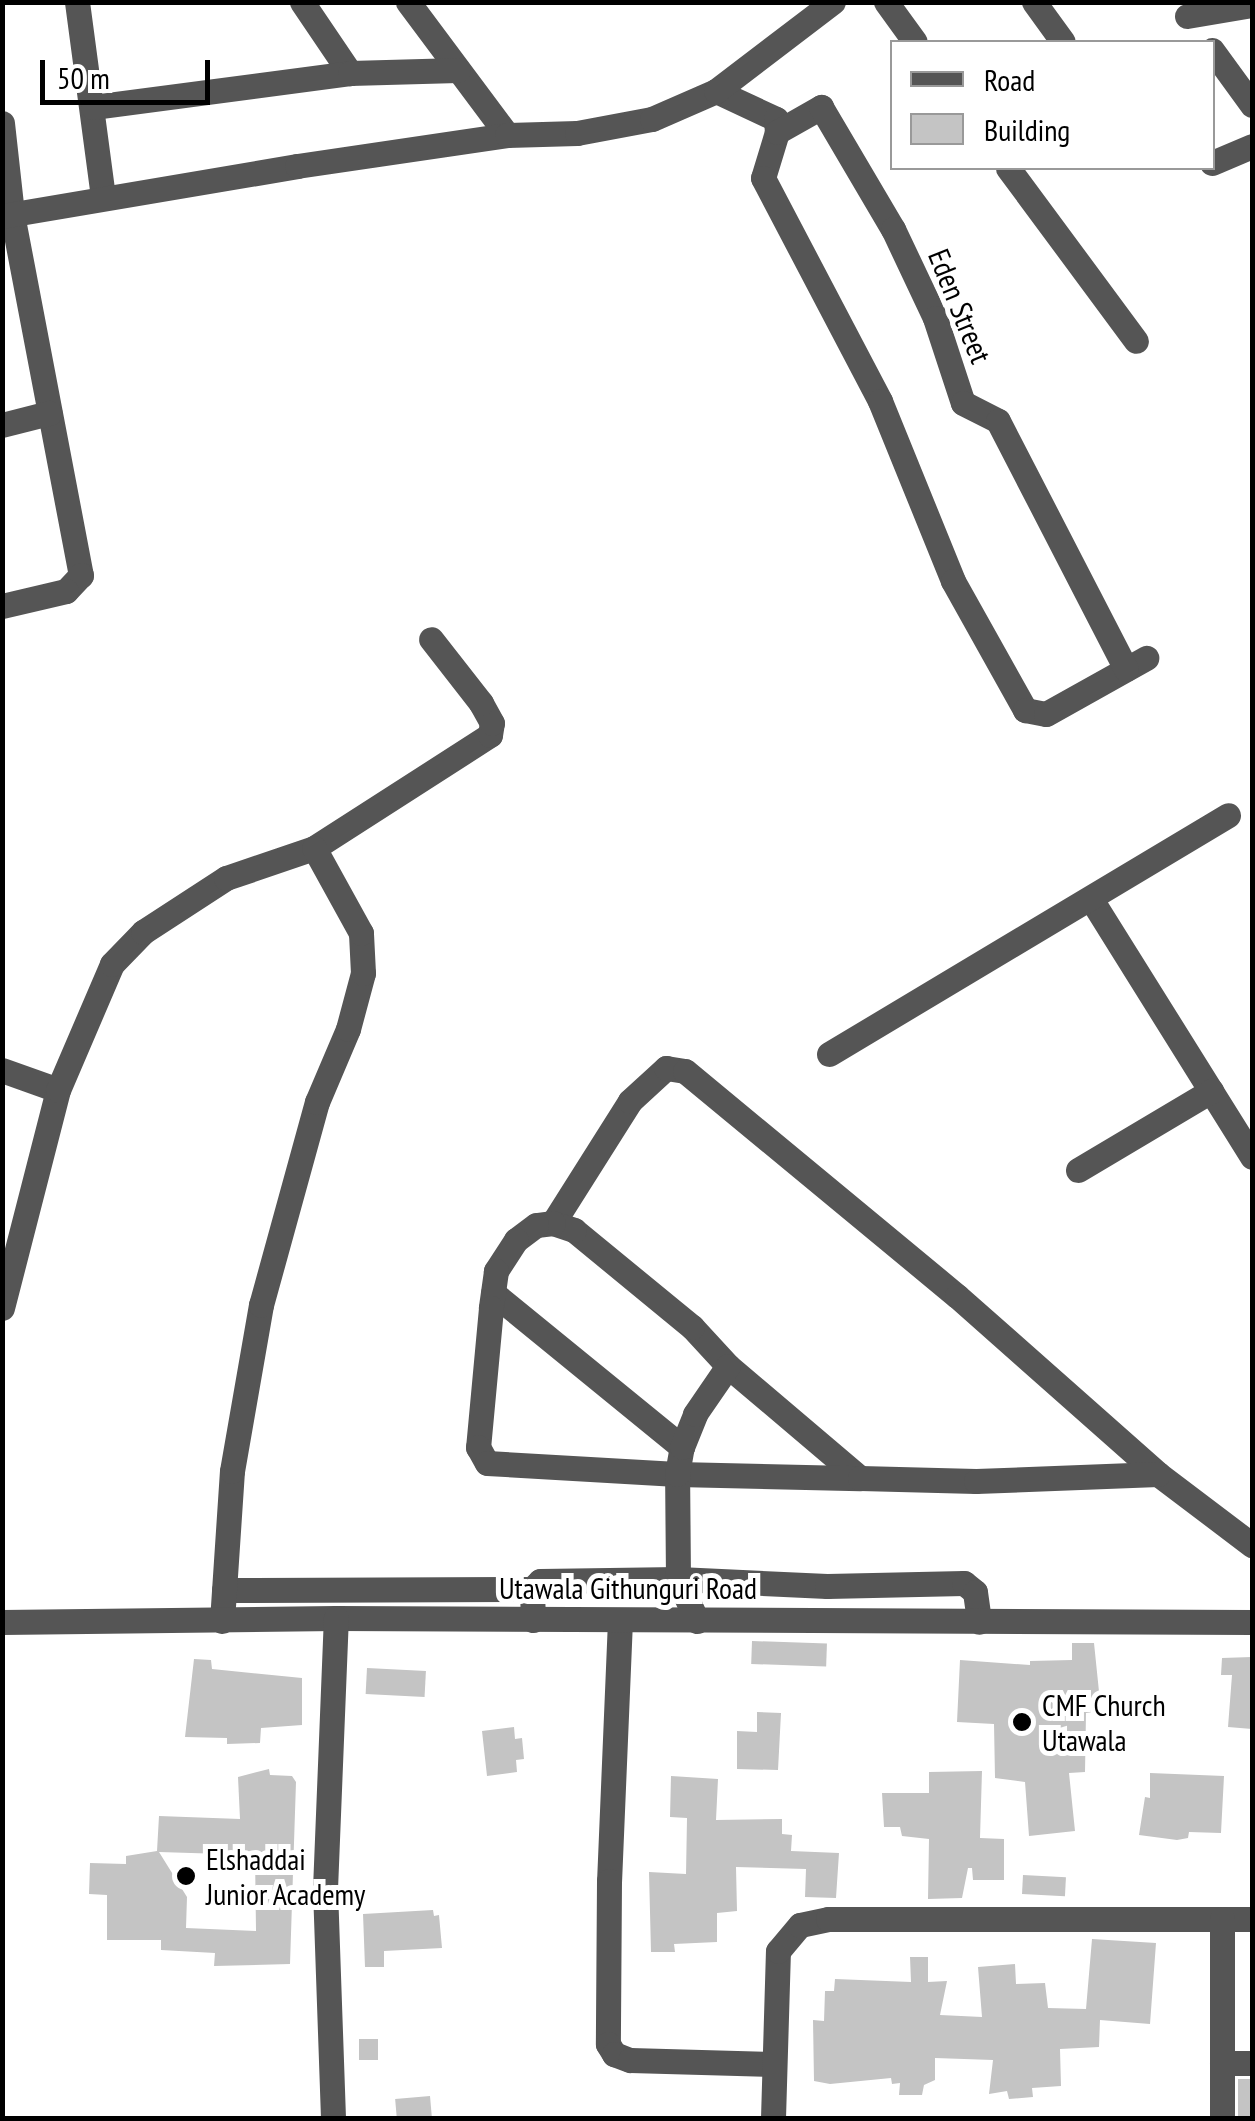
<!DOCTYPE html>
<style>
body{margin:0}
#map{position:relative;width:1255px;height:2121px;overflow:hidden;background:#fff;font-family:"PT Sans Narrow",sans-serif}
div>[style]{position:absolute}
[style*='--x']{left:calc(var(--x)*1px);top:calc(var(--y)*1px);width:calc(var(--w)*1px);rotate:calc(var(--a)*1deg)}
.building>*{inset:0;background:#c4c4c4;transform-origin:0 0}
.minor>*{height:25px;margin:-12.5px;padding:0 12.5px;transform-origin:12.5px;border-radius:12.5px;background:#555}
.dots>*{width:28px;height:28px;translate:-50% -50%;box-sizing:border-box;border:5px solid #fff;border-radius:50%}
span{translate:-50% -50%;white-space:nowrap;text-align:center;line-height:1.15;-webkit-text-stroke:10px #fff;paint-order:stroke}
.street-label{font-size:30px;color:#000}
.poi-label{font-size:30px;color:#000}
.left{translate:0 -50%;text-align:left}
.frame{position:absolute;inset:0;border:5px solid #000;pointer-events:none}
.legend{position:absolute;left:890px;top:40px;width:325px;height:130px;box-sizing:border-box;background:#fff;border:2px solid #999;margin:0;padding:12px 18px;list-style:none;font-size:30px;color:#000}
.legend li{display:flex;align-items:center;gap:20px;height:50px}
.legend b{width:50px;border:2px solid #999}
.scale{position:absolute;left:40px;top:60px;width:170px;height:45px;box-sizing:border-box;border:5px solid #000;border-top:0;padding-left:12px;font-size:30px;line-height:35px;white-space:nowrap;color:#000;-webkit-text-stroke:8px #fff;paint-order:stroke}
</style>
<div id="map">
<div class="building">
<div style="left:752px;top:1641px;width:75px;height:23px;rotate:2deg"></div>
<div style="clip-path:polygon(1072px 1643px,1094px 1643px,1101px 1711px,1086px 1713px,1085px 1772px,1069px 1773px,1075px 1831px,1029px 1836px,1025px 1782px,995px 1778px,994px 1724px,957px 1722px,960px 1660px,1030px 1665px,1030px 1661px,1072px 1660px)"></div>
<div style="clip-path:polygon(1252px 1657px,1252px 1729px,1228px 1727px,1232px 1675px,1221px 1675px,1222px 1658px)"></div>
<div style="clip-path:polygon(194px 1659px,211px 1660px,212px 1669px,302px 1678px,302px 1725px,261px 1728px,260px 1743px,227px 1744px,227px 1738px,185px 1737px)"></div>
<div style="left:367px;top:1668px;width:59px;height:26px;rotate:3deg"></div>
<div style="clip-path:polygon(757px 1712px,781px 1713px,778px 1770px,737px 1769px,737px 1731px,757px 1732px)"></div>
<div style="clip-path:polygon(514px 1727px,515px 1739px,522px 1738px,524px 1759px,516px 1760px,517px 1772px,487px 1776px,482px 1731px)"></div>
<div style="clip-path:polygon(evenodd,269px 1769px,270px 1775px,292px 1776px,296px 1782px,290px 1964px,214px 1966px,215px 1953px,161px 1950px,161px 1940px,107px 1940px,107px 1895px,89px 1894px,90px 1863px,126px 1864px,126px 1856px,157px 1851px,159px 1816px,240px 1819px,238px 1777px,269px 1769px,159px 1852px,255px 1855px,256px 1931px,186px 1928px,187px 1897px,159px 1852px)"></div>
<div style="clip-path:polygon(982px 1771px,980px 1838px,1004px 1839px,1004px 1880px,973px 1880px,972px 1868px,968px 1868px,962px 1898px,928px 1899px,929px 1839px,902px 1836px,900px 1827px,884px 1827px,882px 1793px,929px 1793px,929px 1772px)"></div>
<div style="clip-path:polygon(1150px 1773px,1224px 1776px,1221px 1833px,1189px 1832px,1188px 1838px,1177px 1840px,1139px 1835px,1145px 1797px,1150px 1798px)"></div>
<div style="clip-path:polygon(671px 1776px,718px 1779px,716px 1820px,782px 1819px,782px 1834px,792px 1835px,791px 1851px,839px 1853px,836px 1898px,805px 1897px,806px 1869px,736px 1867px,737px 1911px,717px 1913px,717px 1942px,674px 1944px,675px 1952px,651px 1952px,649px 1872px,686px 1874px,687px 1818px,670px 1817px)"></div>
<div style="left:1023px;top:1875px;width:43px;height:19px;rotate:3deg"></div>
<div style="clip-path:polygon(433px 1910px,434px 1916px,439px 1915px,442px 1948px,384px 1951px,384px 1967px,365px 1967px,363px 1914px)"></div>
<div style="clip-path:polygon(1092px 1939px,1156px 1943px,1150px 2024px,1100px 2020px,1099px 2047px,1060px 2049px,1061px 2086px,1032px 2088px,1033px 2097px,1009px 2099px,1007px 2091px,989px 2094px,993px 2060px,935px 2058px,935px 2080px,924px 2085px,922px 2095px,899px 2095px,900px 2083px,892px 2084px,891px 2078px,830px 2084px,814px 2081px,813px 2020px,824px 2021px,825px 1991px,834px 1991px,835px 1979px,911px 1982px,910px 1957px,928px 1957px,928px 1982px,947px 1981px,940px 2015px,982px 2017px,978px 1967px,1015px 1964px,1016px 1984px,1045px 1983px,1048px 2008px,1086px 2009px)"></div>
<div style="left:359px;top:2039px;width:19px;height:21px"></div>
<div style="left:1238px;top:2079px;width:14px;height:39px"></div>
<div style="left:430px;top:2096px;width:22px;height:35px;rotate:85deg"></div>
</div>
<div class="minor">
<div style="--x:77;--y:2;--w:197;--a:82.4"></div>
<div style="--x:302;--y:2;--w:86;--a:55.9"></div>
<div style="--x:408;--y:2;--w:166;--a:53.3"></div>
<div style="--x:886;--y:2;--w:49;--a:54.1"></div>
<div style="--x:1034;--y:2;--w:49;--a:54.1"></div>
<div style="--x:1187;--y:16;--w:66;--a:-9.6"></div>
<div style="--x:1212;--y:50;--w:68;--a:54"></div>
<div style="--x:716;--y:91;--w:66;--a:25"></div>
<div style="--x:776;--y:119;--w:13;--a:86"></div>
<div style="--x:777;--y:132;--w:48;--a:106.9"></div>
<div style="--x:763;--y:178;--w:252;--a:62.3"></div>
<div style="--x:880;--y:401;--w:194;--a:67.9"></div>
<div style="--x:953;--y:581;--w:148;--a:60.8"></div>
<div style="--x:1025;--y:710;--w:21;--a:11"></div>
<div style="--x:1046;--y:714;--w:115;--a:-29.2"></div>
<div style="--x:93;--y:107;--w:259;--a:-7.5"></div>
<div style="--x:350;--y:73;--w:108;--a:-1.6"></div>
<div style="--x:2;--y:123;--w:92;--a:83.7"></div>
<div style="--x:12;--y:214;--w:368;--a:79.2"></div>
<div style="--x:81;--y:575;--w:22;--a:133"></div>
<div style="--x:66;--y:591;--w:66;--a:166.8"></div>
<div style="--x:777;--y:132;--w:51;--a:-29.6"></div>
<div style="--x:821;--y:107;--w:142;--a:59.5"></div>
<div style="--x:893;--y:229;--w:98;--a:64.7"></div>
<div style="--x:935;--y:318;--w:89;--a:71.8"></div>
<div style="--x:963;--y:403;--w:39;--a:27"></div>
<div style="--x:998;--y:421;--w:279;--a:62.7"></div>
<div style="--x:1212;--y:163;--w:43;--a:-23"></div>
<div style="--x:1008;--y:168;--w:215;--a:53.5"></div>
<div style="--x:2;--y:216;--w:299;--a:-9.6"></div>
<div style="--x:297;--y:166;--w:212;--a:-8.4"></div>
<div style="--x:507;--y:135;--w:70;--a:-1.6"></div>
<div style="--x:577;--y:133;--w:76;--a:-10.6"></div>
<div style="--x:652;--y:119;--w:70;--a:-23.6"></div>
<div style="--x:716;--y:91;--w:147;--a:-37.3"></div>
<div style="--x:2;--y:425;--w:49;--a:-14.3"></div>
<div style="--x:1091;--y:899;--w:304;--a:58"></div>
<div style="--x:829;--y:1054;--w:465;--a:-30.9"></div>
<div style="--x:2;--y:1070;--w:59;--a:19.7"></div>
<div style="--x:1078;--y:1170;--w:155;--a:-30.7"></div>
<div style="--x:553;--y:1223;--w:144;--a:-57.7"></div>
<div style="--x:630;--y:1101;--w:49;--a:-42.5"></div>
<div style="--x:666;--y:1068;--w:19;--a:9"></div>
<div style="--x:685;--y:1071;--w:353;--a:39.6"></div>
<div style="--x:957;--y:1296;--w:268;--a:41.5"></div>
<div style="--x:1158;--y:1474;--w:118;--a:37.1"></div>
<div style="--x:493;--y:1293;--w:244;--a:39.2"></div>
<div style="--x:2;--y:1308;--w:225;--a:-75.6"></div>
<div style="--x:58;--y:1090;--w:137;--a:-66.8"></div>
<div style="--x:112;--y:964;--w:45;--a:-45.9"></div>
<div style="--x:143;--y:932;--w:99;--a:-33"></div>
<div style="--x:226;--y:878;--w:93;--a:-18.8"></div>
<div style="--x:314;--y:848;--w:209;--a:-32.7"></div>
<div style="--x:490;--y:735;--w:12;--a:-81"></div>
<div style="--x:492;--y:723;--w:23;--a:-119"></div>
<div style="--x:481;--y:703;--w:81;--a:-128"></div>
<div style="--x:860;--y:1478;--w:173;--a:-139.7"></div>
<div style="--x:728;--y:1366;--w:53;--a:-132.7"></div>
<div style="--x:692;--y:1327;--w:153;--a:-140.6"></div>
<div style="--x:574;--y:1230;--w:22;--a:-162"></div>
<div style="--x:553;--y:1223;--w:17;--a:173"></div>
<div style="--x:536;--y:1225;--w:25;--a:143"></div>
<div style="--x:516;--y:1240;--w:37;--a:123"></div>
<div style="--x:496;--y:1271;--w:37;--a:98"></div>
<div style="--x:491;--y:1308;--w:140;--a:95.3"></div>
<div style="--x:478;--y:1447;--w:18;--a:61"></div>
<div style="--x:487;--y:1463;--w:190;--a:3.3"></div>
<div style="--x:677;--y:1474;--w:183;--a:1.3"></div>
<div style="--x:860;--y:1478;--w:116;--a:1.5"></div>
<div style="--x:976;--y:1481;--w:182;--a:-2.2"></div>
<div style="--x:224;--y:1590;--w:308;--a:-0.2"></div>
<div style="--x:533;--y:1620;--w:31;--a:-92"></div>
<div style="--x:532;--y:1589;--w:11;--a:-45"></div>
<div style="--x:540;--y:1581;--w:138;--a:-0.8"></div>
<div style="--x:678;--y:1579;--w:149;--a:2.7"></div>
<div style="--x:827;--y:1586;--w:137;--a:-1.3"></div>
<div style="--x:964;--y:1583;--w:14;--a:39"></div>
<div style="--x:975;--y:1592;--w:30;--a:82"></div>
<div style="--x:620;--y:1620;--w:261;--a:92.4"></div>
<div style="--x:609;--y:1881;--w:163;--a:90.4"></div>
<div style="--x:608;--y:2044;--w:12;--a:59"></div>
<div style="--x:614;--y:2054;--w:17;--a:21"></div>
<div style="--x:630;--y:2060;--w:144;--a:1.6"></div>
<div style="--x:222;--y:1621;--w:150;--a:-86.2"></div>
<div style="--x:232;--y:1471;--w:169;--a:-80.1"></div>
<div style="--x:261;--y:1305;--w:211;--a:-74.6"></div>
<div style="--x:317;--y:1102;--w:79;--a:-67"></div>
<div style="--x:348;--y:1029;--w:58;--a:-75"></div>
<div style="--x:363;--y:973;--w:40;--a:-92.9"></div>
<div style="--x:361;--y:933;--w:97;--a:-118.9"></div>
<div style="--x:697;--y:1621;--w:46;--a:-114.3"></div>
<div style="--x:678;--y:1579;--w:105;--a:-90.5"></div>
<div style="--x:677;--y:1474;--w:27;--a:-80"></div>
<div style="--x:682;--y:1447;--w:35;--a:-68"></div>
<div style="--x:695;--y:1414;--w:58;--a:-55.5"></div>
<div style="--x:2;--y:1622;--w:334;--a:-0.7"></div>
<div style="--x:336;--y:1618;--w:916;--a:0.25"></div>
<div style="--x:1222;--y:2063;--w:30;--a:0"></div>
<div style="--x:333;--y:2118;--w:229;--a:-92"></div>
<div style="--x:325;--y:1889;--w:271;--a:-87.7"></div>
<div style="--x:773;--y:2118;--w:167;--a:-88.3"></div>
<div style="--x:778;--y:1951;--w:34;--a:-50"></div>
<div style="--x:800;--y:1925;--w:29;--a:-12"></div>
<div style="--x:828;--y:1919;--w:424;--a:0"></div>
<div style="--x:1222;--y:2118;--w:199;--a:-90"></div>
</div>
<div class="dots">
<div style="left:1022px;top:1722px;background:#000"></div>
<div style="left:186px;top:1876px;background:#000"></div>
</div>
<div class="street-label">
<span style="left:960px;top:306px;rotate:68deg">Eden Street</span>
<span style="left:628px;top:1588px">Utawala Githunguri Road</span>
</div>
<div class="poi-label">
<span class="left" style="left:1042px;top:1722px">CMF Church<br>Utawala</span>
<span class="left" style="left:206px;top:1876px">Elshaddai<br>Junior Academy</span>
</div>
<div class="frame"></div>
<ul class="legend">
<li><b style="height:12px;background:#555"></b>Road</li>
<li><b style="height:28px;background:#c4c4c4"></b>Building</li>
</ul>
<div class="scale">50 m</div>
</div>
